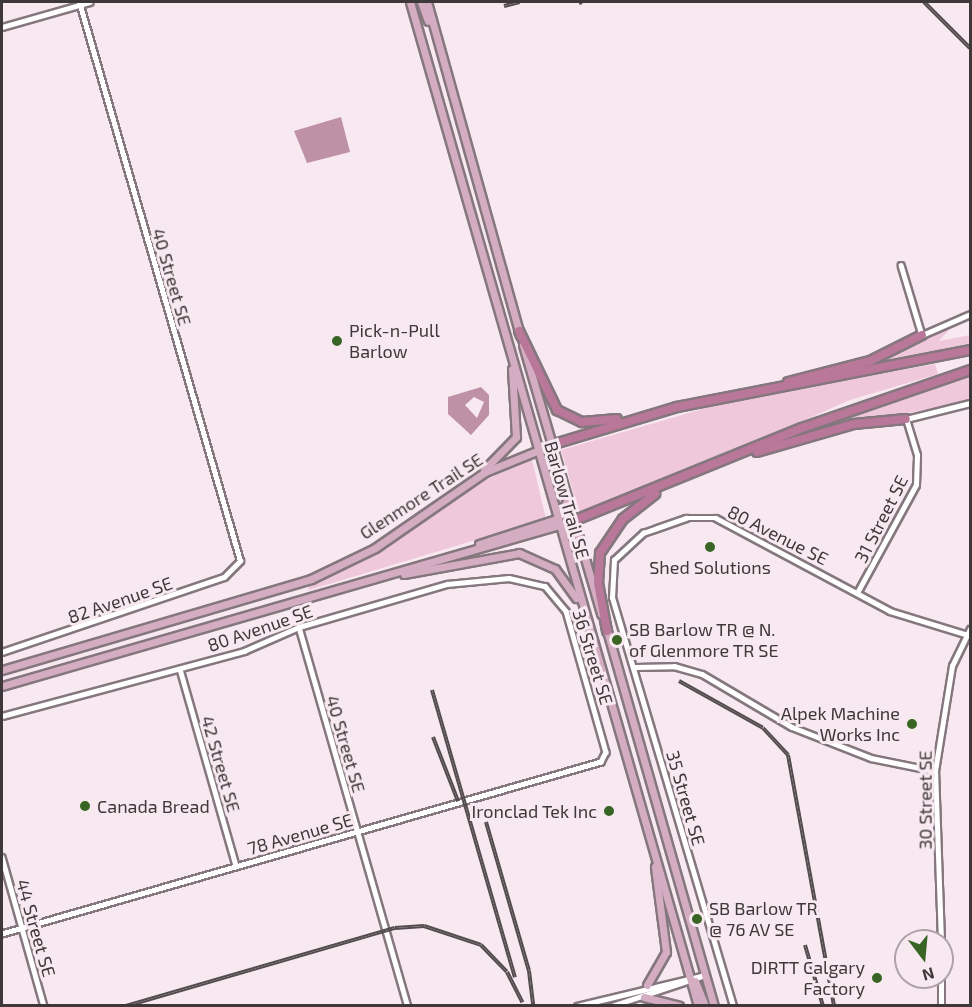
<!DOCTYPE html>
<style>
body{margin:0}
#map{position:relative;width:972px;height:1007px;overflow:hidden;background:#f8e9f0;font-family:"Exo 2",sans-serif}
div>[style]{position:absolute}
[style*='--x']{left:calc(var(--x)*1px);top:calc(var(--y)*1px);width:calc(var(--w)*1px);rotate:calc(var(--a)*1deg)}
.green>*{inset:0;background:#f0c8db}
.water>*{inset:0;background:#be91a7}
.roads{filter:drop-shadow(2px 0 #84777d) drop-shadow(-2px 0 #84777d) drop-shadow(0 2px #84777d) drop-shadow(0 -2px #84777d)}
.minor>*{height:4.5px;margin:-2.25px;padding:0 2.25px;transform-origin:2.25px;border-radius:2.25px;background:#fff}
.tertiary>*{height:5px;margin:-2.5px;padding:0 2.5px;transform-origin:2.5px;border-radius:2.5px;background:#fff}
.primary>*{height:7px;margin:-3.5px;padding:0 3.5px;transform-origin:3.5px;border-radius:3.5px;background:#d5adc2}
.motorway>*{height:8px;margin:-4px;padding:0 4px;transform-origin:4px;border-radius:4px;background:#b97799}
.rail>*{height:4px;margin-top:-2px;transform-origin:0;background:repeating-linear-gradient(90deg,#f8e9f0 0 4.5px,#534c4e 0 9px);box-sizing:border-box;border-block:2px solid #534c4e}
.dots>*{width:16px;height:16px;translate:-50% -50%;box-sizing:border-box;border:3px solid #f8e9f0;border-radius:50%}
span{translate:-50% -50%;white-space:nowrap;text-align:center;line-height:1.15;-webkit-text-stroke:6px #f8e9f0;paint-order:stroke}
.street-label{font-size:18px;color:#3e383a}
.poi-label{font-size:18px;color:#3e383a}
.left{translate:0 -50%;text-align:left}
.right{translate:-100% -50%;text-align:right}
.frame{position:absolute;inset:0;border:3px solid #3e383a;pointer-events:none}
.north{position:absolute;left:894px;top:929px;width:60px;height:60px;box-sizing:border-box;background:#f8e9f0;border:2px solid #aea2a7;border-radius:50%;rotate:164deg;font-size:16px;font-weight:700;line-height:24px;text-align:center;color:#3e383a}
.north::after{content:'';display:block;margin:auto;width:21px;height:27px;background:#386524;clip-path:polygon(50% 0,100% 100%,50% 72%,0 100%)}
</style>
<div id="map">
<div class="green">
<div style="clip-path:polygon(955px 323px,939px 341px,970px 335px,970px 343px,870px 366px)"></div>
<div style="clip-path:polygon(935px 364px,938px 374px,850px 400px,642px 492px,579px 512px,561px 450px,723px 403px)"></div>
<div style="clip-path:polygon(970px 376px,970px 401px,823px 429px,884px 405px)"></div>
<div style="clip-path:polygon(532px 459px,546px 519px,309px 590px,308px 586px,378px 552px,476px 484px)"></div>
</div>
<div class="water">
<div style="clip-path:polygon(341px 117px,350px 152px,307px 163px,294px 131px)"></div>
<div style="clip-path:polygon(evenodd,481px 387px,489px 395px,489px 415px,471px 435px,448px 414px,448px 397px,481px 387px,474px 397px,484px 402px,477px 418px,465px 405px,474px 397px)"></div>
</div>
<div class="roads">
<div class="minor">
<div style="--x:901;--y:265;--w:73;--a:73.3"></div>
<div style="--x:857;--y:593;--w:123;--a:-61.4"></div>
<div style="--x:916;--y:485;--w:30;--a:-88"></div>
<div style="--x:917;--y:455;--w:38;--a:-107"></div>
<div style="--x:299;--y:627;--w:394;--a:74"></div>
<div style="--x:2;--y:652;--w:234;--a:-18.7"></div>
<div style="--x:224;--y:577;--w:23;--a:-45"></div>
<div style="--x:240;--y:561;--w:582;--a:-106.07"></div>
<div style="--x:635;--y:667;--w:39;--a:-1"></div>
<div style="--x:674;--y:666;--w:29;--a:16"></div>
<div style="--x:702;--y:674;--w:104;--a:30.5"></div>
<div style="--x:792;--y:727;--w:85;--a:21.4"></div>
<div style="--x:871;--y:758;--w:65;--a:11.5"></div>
<div style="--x:180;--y:669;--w:205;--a:74.1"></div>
<div style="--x:2;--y:716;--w:251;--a:-15"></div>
<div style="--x:244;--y:651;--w:60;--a:-23.6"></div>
<div style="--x:299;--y:627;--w:154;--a:-16.2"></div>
<div style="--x:447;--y:584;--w:62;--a:-5.5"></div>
<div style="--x:509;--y:578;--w:37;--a:13"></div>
<div style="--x:545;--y:586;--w:33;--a:50"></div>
<div style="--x:566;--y:611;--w:147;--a:74.2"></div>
<div style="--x:606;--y:752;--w:11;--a:117"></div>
<div style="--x:601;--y:762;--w:623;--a:163.98"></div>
<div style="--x:2;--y:857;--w:155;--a:74.3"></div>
<div style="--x:941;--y:941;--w:170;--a:-92"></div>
<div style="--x:935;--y:771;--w:106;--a:-80.8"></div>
<div style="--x:952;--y:666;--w:41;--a:-64.1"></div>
<div style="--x:577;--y:1006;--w:132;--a:-13.6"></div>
<div style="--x:612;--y:1006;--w:98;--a:-18.4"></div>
<div style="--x:733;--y:1006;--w:426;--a:-106.5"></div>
<div style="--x:612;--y:598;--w:38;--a:-87"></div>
<div style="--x:614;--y:560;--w:40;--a:-43"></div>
<div style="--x:643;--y:533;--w:46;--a:-19.2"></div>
<div style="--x:686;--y:518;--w:30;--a:0"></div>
<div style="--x:716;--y:518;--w:197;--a:28.1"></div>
<div style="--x:890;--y:611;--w:82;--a:17.1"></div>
<div style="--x:941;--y:1006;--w:29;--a:-90"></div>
</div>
<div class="tertiary">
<div style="--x:2;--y:27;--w:91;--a:-15.9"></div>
<div style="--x:922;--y:335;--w:52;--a:-23.6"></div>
<div style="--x:906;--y:419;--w:66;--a:-14"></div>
</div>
<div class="primary">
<div style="--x:410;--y:2;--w:1044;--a:73.99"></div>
<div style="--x:421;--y:2;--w:20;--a:70"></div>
<div style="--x:427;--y:2;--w:346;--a:74.4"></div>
<div style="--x:523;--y:345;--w:280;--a:73.8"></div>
<div style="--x:484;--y:470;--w:46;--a:-45.9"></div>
<div style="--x:516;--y:437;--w:68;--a:-93.4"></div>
<div style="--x:479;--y:544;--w:82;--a:-17.8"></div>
<div style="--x:557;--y:519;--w:21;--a:-61"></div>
<div style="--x:404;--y:574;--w:117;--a:-10.3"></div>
<div style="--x:519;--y:553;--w:39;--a:24"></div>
<div style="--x:555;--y:569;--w:36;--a:54"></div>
<div style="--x:606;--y:627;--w:394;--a:74.1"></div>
<div style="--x:2;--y:670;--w:322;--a:-16.4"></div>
<div style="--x:311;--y:579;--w:71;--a:-25.8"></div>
<div style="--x:375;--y:548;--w:134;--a:-34.6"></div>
<div style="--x:485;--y:472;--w:71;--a:-22.2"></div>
<div style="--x:2;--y:686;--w:594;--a:-16.12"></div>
<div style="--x:695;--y:981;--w:27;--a:68"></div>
<div style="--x:647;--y:985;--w:38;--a:-60"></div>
<div style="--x:666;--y:952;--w:86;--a:-97.4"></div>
<div style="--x:644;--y:997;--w:36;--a:14"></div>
</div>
<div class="motorway">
<div style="--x:519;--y:331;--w:88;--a:64.3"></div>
<div style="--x:557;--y:410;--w:28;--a:26"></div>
<div style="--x:582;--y:422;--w:35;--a:-5"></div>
<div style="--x:788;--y:382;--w:85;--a:-14.4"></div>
<div style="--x:870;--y:361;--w:58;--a:-26.6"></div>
<div style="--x:551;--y:445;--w:132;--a:-16.8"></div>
<div style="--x:677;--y:407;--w:298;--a:-11"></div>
<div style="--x:757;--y:452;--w:101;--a:-16.1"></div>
<div style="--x:854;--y:424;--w:52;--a:-5.5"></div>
<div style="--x:573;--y:521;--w:247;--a:-22.1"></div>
<div style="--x:802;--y:428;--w:178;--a:-19"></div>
<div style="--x:607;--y:631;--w:49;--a:-100.6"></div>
<div style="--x:598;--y:583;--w:30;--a:-86"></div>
<div style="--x:600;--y:553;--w:41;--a:-55.9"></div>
<div style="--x:623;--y:519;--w:41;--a:-38"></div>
</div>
</div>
<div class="rail">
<div style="--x:924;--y:2;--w:65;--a:45"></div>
<div style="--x:579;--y:3;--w:3;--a:-18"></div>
<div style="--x:504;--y:6;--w:16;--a:-14"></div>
<div style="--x:679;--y:681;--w:96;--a:29.2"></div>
<div style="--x:763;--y:728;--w:37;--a:47"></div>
<div style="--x:788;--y:755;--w:255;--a:79.6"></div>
<div style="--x:432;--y:690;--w:299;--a:73.9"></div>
<div style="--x:433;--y:737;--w:69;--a:68.7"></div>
<div style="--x:486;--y:822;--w:155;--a:73.9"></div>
<div style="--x:529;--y:971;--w:35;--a:83"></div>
<div style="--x:805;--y:945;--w:64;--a:73.6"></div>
<div style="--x:126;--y:1006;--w:280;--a:-16.2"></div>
<div style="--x:395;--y:928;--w:29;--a:-4"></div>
<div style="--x:424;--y:926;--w:60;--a:18.4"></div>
<div style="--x:481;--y:945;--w:37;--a:46"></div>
<div style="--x:507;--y:972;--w:34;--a:63"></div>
</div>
<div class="dots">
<div style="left:337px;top:341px;background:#386524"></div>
<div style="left:710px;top:547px;background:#386524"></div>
<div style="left:617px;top:640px;background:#386524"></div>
<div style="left:912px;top:724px;background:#386524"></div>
<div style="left:85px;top:806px;background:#386524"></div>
<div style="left:609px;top:811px;background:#386524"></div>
<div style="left:697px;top:919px;background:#386524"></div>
<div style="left:877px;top:978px;background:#386524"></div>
</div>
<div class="street-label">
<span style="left:172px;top:277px;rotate:74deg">40 Street SE</span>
<span style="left:421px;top:496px;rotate:-33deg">Glenmore Trail SE</span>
<span style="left:567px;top:500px;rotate:74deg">Barlow Trail SE</span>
<span style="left:881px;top:519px;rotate:-63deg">31 Street SE</span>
<span style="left:778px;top:535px;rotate:27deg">80 Avenue SE</span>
<span style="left:120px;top:600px;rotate:-19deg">82 Avenue SE</span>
<span style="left:260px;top:628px;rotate:-19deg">80 Avenue SE</span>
<span style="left:593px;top:657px;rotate:73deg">36 Street SE</span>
<span style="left:346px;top:744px;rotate:74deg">40 Street SE</span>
<span style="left:221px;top:764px;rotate:74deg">42 Street SE</span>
<span style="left:686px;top:798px;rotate:74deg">35 Street SE</span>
<span style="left:925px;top:800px;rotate:-90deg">30 Street SE</span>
<span style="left:300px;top:834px;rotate:-16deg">78 Avenue SE</span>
<span style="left:36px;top:928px;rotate:74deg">44 Street SE</span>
</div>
<div class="poi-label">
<span class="left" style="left:349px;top:341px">Pick-n-Pull<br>Barlow</span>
<span style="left:710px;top:567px">Shed Solutions</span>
<span class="left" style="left:629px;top:640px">SB Barlow TR @ N.<br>of Glenmore TR SE</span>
<span class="right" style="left:900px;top:724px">Alpek Machine<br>Works Inc</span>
<span class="left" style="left:97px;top:806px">Canada Bread</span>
<span class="right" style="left:597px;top:811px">Ironclad Tek Inc</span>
<span class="left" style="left:709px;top:919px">SB Barlow TR<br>@ 76 AV SE</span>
<span class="right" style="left:865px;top:978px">DIRTT Calgary<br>Factory</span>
</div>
<div class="frame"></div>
<div class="north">N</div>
</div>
